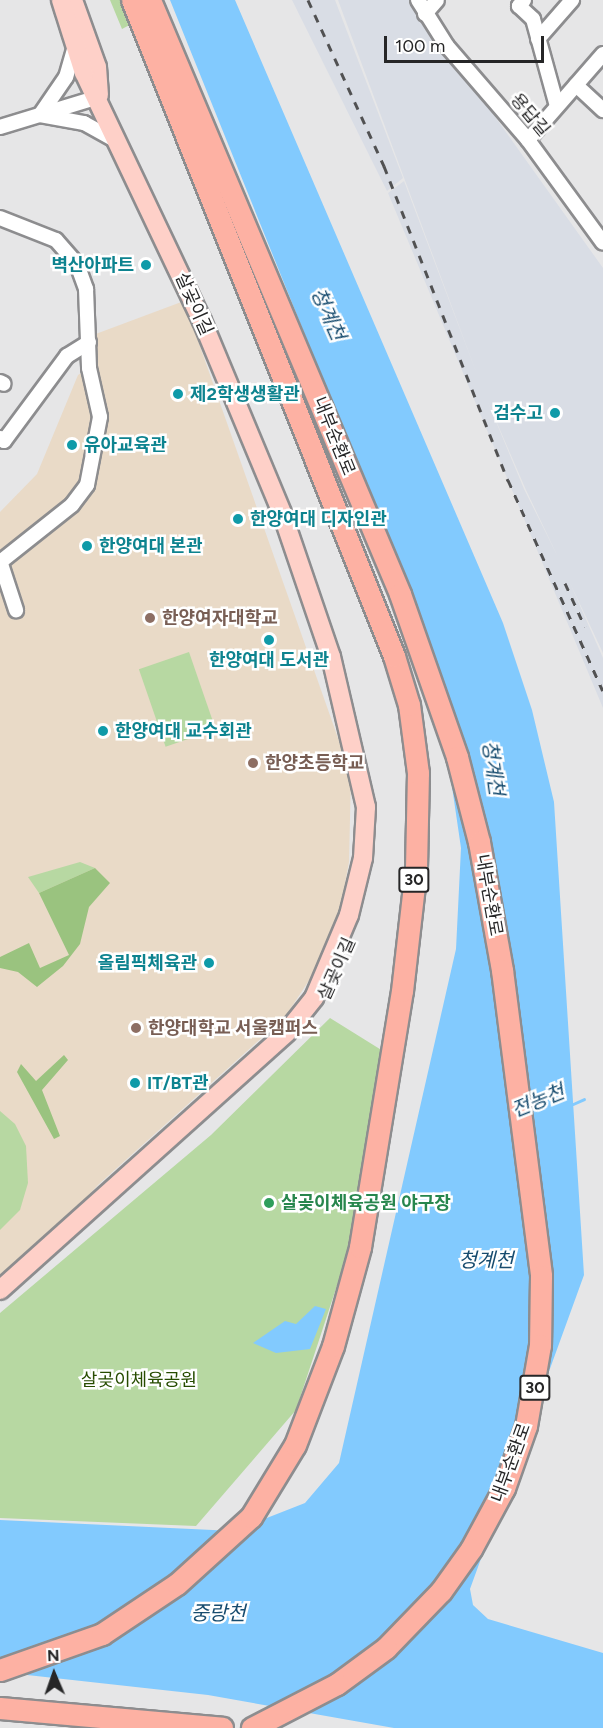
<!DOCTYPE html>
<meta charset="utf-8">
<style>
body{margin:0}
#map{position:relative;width:603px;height:1728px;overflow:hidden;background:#e6e6e7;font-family:Figtree,"Noto Sans KR",sans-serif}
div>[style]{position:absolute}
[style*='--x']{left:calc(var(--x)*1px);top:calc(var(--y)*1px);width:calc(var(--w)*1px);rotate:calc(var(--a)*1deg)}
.built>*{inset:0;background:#d9dde5}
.education>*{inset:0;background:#e9dac7}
.green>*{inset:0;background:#b7d8a2;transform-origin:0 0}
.forest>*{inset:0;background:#9ac37f}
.water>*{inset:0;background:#82cafe}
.stream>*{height:3px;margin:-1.5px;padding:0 1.5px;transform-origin:1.5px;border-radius:1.5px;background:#82cafe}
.roads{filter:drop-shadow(2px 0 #8d8d8f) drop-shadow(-2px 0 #8d8d8f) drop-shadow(0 2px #8d8d8f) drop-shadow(0 -2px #8d8d8f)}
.minor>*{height:14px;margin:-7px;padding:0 7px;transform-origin:7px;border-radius:7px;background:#fff}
.major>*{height:18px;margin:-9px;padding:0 9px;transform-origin:9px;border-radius:9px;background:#fed0c8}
.highway>*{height:21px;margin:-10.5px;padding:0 10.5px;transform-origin:10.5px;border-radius:10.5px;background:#fdb1a3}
.rail>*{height:3px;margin-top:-1.5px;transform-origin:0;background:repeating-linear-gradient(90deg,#515152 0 8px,transparent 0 16px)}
.dots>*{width:16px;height:16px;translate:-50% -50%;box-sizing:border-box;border:3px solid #fff;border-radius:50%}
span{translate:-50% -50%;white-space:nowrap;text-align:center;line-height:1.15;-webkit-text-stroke:5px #fff;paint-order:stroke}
.shield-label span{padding:2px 4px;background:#fff;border:2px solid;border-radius:4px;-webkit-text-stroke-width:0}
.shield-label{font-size:16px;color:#262627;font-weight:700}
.street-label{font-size:18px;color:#262627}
.culture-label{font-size:18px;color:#0d838f;font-weight:700}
.right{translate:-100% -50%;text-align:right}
.left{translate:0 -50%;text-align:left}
.education-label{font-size:18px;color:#785e54;font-weight:700}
.leisure-label{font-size:18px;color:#27864d;font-weight:700}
.park-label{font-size:18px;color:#274c00}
.water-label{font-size:20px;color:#174c6f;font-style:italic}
.north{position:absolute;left:24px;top:1644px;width:60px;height:60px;-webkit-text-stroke:4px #fff;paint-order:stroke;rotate:358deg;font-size:16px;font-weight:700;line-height:24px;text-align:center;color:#262627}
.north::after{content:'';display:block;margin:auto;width:21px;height:27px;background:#262627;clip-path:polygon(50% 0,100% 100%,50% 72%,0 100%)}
.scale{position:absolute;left:384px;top:36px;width:160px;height:27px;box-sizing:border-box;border:3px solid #262627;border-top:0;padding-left:8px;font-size:18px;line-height:21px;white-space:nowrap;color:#262627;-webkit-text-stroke:4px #fff;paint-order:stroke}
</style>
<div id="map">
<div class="built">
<div style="clip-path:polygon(292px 0,335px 0,403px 178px,387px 191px)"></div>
<div style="clip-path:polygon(evenodd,338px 0,425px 0,463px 72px,603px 268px,603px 653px,570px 583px,603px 658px,603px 708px,388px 193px,404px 181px,478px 377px,338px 0,487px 400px,526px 490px,558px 557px,524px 489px,487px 400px)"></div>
</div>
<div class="education">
<div style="clip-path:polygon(184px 301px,351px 775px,349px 862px,341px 905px,323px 959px,285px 1017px,98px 1185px,30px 1260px,0 1282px,0 512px,37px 474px,78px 375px,89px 368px,93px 335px)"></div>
</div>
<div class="green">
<div style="clip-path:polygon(110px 0,149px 0,154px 12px,122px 29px)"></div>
<div style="left:189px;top:652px;width:82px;height:53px;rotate:71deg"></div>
<div style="clip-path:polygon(80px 862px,95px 868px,39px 893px,28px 877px)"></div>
<div style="clip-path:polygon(330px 1018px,383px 1051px,352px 1240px,296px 1410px,196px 1526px,0 1518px,0 1313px,211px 1135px)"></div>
<div style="clip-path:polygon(0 1111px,15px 1124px,26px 1146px,28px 1183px,20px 1210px,0 1230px)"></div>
</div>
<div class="forest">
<div style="clip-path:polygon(95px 868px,110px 883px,89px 907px,80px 944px,63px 966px,37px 987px,18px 972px,0 968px,0 957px,29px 943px,40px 968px,69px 955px,39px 893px)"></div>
<div style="clip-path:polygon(64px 1055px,68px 1060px,42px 1090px,60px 1136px,54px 1139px,17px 1072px,21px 1064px,36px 1081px)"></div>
</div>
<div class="water">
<div style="clip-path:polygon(170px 0,235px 0,503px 623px,532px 710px,554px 802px,584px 1275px,470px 1589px,473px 1605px,488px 1619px,603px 1653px,603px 1728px,394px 1728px,208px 1695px,0 1672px,0 1520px,234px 1531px,305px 1503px,339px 1463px,456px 949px,461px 848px,432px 650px)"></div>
<div style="clip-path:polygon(315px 1306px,326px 1309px,310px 1349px,276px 1353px,253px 1343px,285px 1321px,296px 1324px)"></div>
</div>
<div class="stream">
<div style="--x:573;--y:1104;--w:12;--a:-24"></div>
</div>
<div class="roads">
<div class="minor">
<div style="--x:418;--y:0;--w:54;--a:57.8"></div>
<div style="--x:447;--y:46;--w:124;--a:49.2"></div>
<div style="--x:528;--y:140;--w:127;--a:53.9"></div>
<div style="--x:524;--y:0;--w:8;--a:130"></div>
<div style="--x:519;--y:6;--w:19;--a:43"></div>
<div style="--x:533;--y:19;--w:90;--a:74.6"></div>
<div style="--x:425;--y:14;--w:18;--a:-49"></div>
<div style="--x:538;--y:39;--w:52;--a:-48.9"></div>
<div style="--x:75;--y:46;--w:32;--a:106"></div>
<div style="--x:66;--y:77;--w:46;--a:124.4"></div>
<div style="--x:40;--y:115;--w:45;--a:10.3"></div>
<div style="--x:84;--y:123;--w:37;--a:29"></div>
<div style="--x:576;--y:85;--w:37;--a:43"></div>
<div style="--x:0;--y:127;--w:103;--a:-16.9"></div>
<div style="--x:528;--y:140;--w:114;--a:-48.9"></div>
<div style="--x:0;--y:218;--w:60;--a:21.4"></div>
<div style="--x:56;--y:240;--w:32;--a:49"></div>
<div style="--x:77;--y:264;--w:27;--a:70"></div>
<div style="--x:86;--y:289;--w:79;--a:87.8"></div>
<div style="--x:89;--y:368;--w:50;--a:77.3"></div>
<div style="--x:100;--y:417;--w:69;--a:100.8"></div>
<div style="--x:87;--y:485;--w:25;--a:127"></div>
<div style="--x:72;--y:505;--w:92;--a:141.6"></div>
<div style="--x:0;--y:382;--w:4;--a:27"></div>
<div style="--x:0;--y:438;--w:5;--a:37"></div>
<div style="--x:4;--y:441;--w:106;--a:-53.5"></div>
<div style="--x:67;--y:356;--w:26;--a:-32"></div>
<div style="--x:0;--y:561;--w:52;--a:71.9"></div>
</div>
<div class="major">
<div style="--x:73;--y:0;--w:71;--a:70.3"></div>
<div style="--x:97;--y:67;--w:28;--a:86"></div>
<div style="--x:0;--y:1290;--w:385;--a:-41.9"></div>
<div style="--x:286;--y:1033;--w:45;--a:-51.3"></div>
<div style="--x:314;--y:998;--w:90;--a:-67.1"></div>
<div style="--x:349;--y:915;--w:59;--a:-76.2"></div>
<div style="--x:363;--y:858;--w:51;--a:-86.6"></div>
<div style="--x:366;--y:807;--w:154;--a:-103.1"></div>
<div style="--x:331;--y:657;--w:152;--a:-108.8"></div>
<div style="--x:282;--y:513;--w:208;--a:-112.6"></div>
<div style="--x:202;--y:321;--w:275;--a:-115.4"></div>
<div style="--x:84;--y:73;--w:77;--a:-107.5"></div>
</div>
<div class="highway">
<div style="--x:150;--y:0;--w:644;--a:67.17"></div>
<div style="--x:400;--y:594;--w:173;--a:70.7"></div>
<div style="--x:457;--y:757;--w:88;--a:75.5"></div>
<div style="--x:479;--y:842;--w:130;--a:79.8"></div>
<div style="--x:502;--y:970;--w:308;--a:82.7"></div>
<div style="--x:541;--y:1276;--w:69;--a:90.8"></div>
<div style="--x:540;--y:1345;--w:82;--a:99.8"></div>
<div style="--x:526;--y:1426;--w:66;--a:109.5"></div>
<div style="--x:504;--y:1488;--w:69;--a:118.4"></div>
<div style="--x:471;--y:1549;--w:52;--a:125.5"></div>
<div style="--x:441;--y:1591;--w:79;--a:134"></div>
<div style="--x:386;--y:1648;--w:61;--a:143.7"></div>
<div style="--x:337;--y:1684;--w:96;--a:152.6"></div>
<div style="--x:0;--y:1670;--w:108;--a:-19.4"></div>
<div style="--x:102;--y:1634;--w:90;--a:-33.7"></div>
<div style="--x:177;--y:1584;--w:100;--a:-42.2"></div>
<div style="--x:251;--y:1517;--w:84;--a:-58.6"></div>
<div style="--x:295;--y:1445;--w:106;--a:-69"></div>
<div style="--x:333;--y:1346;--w:103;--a:-74.7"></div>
<div style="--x:360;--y:1247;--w:259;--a:-80.7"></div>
<div style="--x:402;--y:991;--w:124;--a:-83.5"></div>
<div style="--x:416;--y:868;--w:95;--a:-88.8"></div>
<div style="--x:418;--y:773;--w:69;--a:-97.5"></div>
<div style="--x:409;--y:705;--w:51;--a:-107"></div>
<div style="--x:394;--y:656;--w:706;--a:-111.77"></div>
<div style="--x:0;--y:1708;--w:223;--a:5.1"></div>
</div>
</div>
<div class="rail">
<div style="--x:308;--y:0;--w:183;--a:65.4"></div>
<div style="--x:384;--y:166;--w:338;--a:68.5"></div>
<div style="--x:508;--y:480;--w:231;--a:65.8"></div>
<div style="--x:565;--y:583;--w:48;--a:65.6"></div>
</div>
<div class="dots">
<div style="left:146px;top:265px;background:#0f9aa8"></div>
<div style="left:178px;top:394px;background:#0f9aa8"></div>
<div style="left:555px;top:413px;background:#0f9aa8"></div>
<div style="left:72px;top:445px;background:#0f9aa8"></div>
<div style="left:238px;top:519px;background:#0f9aa8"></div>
<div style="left:87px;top:546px;background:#0f9aa8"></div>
<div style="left:150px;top:618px;background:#8d6e63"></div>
<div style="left:269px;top:640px;background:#0f9aa8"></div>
<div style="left:103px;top:731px;background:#0f9aa8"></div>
<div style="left:253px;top:763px;background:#8d6e63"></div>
<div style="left:209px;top:963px;background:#0f9aa8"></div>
<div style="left:136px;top:1028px;background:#8d6e63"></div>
<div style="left:135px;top:1083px;background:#0f9aa8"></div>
<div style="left:269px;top:1203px;background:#2e9e5b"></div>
</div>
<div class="shield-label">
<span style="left:414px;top:880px">30</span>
<span style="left:535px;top:1388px">30</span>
</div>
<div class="street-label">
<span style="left:530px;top:115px;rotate:50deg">용답길</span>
<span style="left:194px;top:304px;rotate:66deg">살곶이길</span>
<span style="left:334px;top:436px;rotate:68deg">내부순환로</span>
<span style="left:489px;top:895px;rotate:80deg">내부순환로</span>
<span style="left:337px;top:969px;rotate:-66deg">살곶이길</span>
<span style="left:511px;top:1463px;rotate:-70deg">내부순환로</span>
</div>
<div class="culture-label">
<span class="right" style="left:134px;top:265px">벽산아파트</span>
<span class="left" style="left:190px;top:394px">제2학생생활관</span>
<span class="right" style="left:543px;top:413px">검수고</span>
<span class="left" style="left:84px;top:445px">유아교육관</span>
<span class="left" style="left:250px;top:519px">한양여대 디자인관</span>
<span class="left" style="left:99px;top:546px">한양여대 본관</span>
<span style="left:269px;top:660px">한양여대 도서관</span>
<span class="left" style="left:115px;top:731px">한양여대 교수회관</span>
<span class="right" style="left:197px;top:963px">올림픽체육관</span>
<span class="left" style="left:147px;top:1083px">IT/BT관</span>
</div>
<div class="education-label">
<span class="left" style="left:162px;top:618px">한양여자대학교</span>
<span class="left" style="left:265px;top:763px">한양초등학교</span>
<span class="left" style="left:148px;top:1028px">한양대학교 서울캠퍼스</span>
</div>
<div class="leisure-label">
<span class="left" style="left:281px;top:1203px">살곶이체육공원 야구장</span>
</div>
<div class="park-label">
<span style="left:139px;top:1380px">살곶이체육공원</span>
</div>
<div class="water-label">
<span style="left:328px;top:314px;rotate:66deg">청계천</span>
<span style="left:493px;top:768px;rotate:82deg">청계천</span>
<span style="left:538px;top:1101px;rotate:-22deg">전농천</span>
<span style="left:486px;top:1260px">청계천</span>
<span style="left:218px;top:1613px">중랑천</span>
</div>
<div class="north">N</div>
<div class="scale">100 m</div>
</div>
